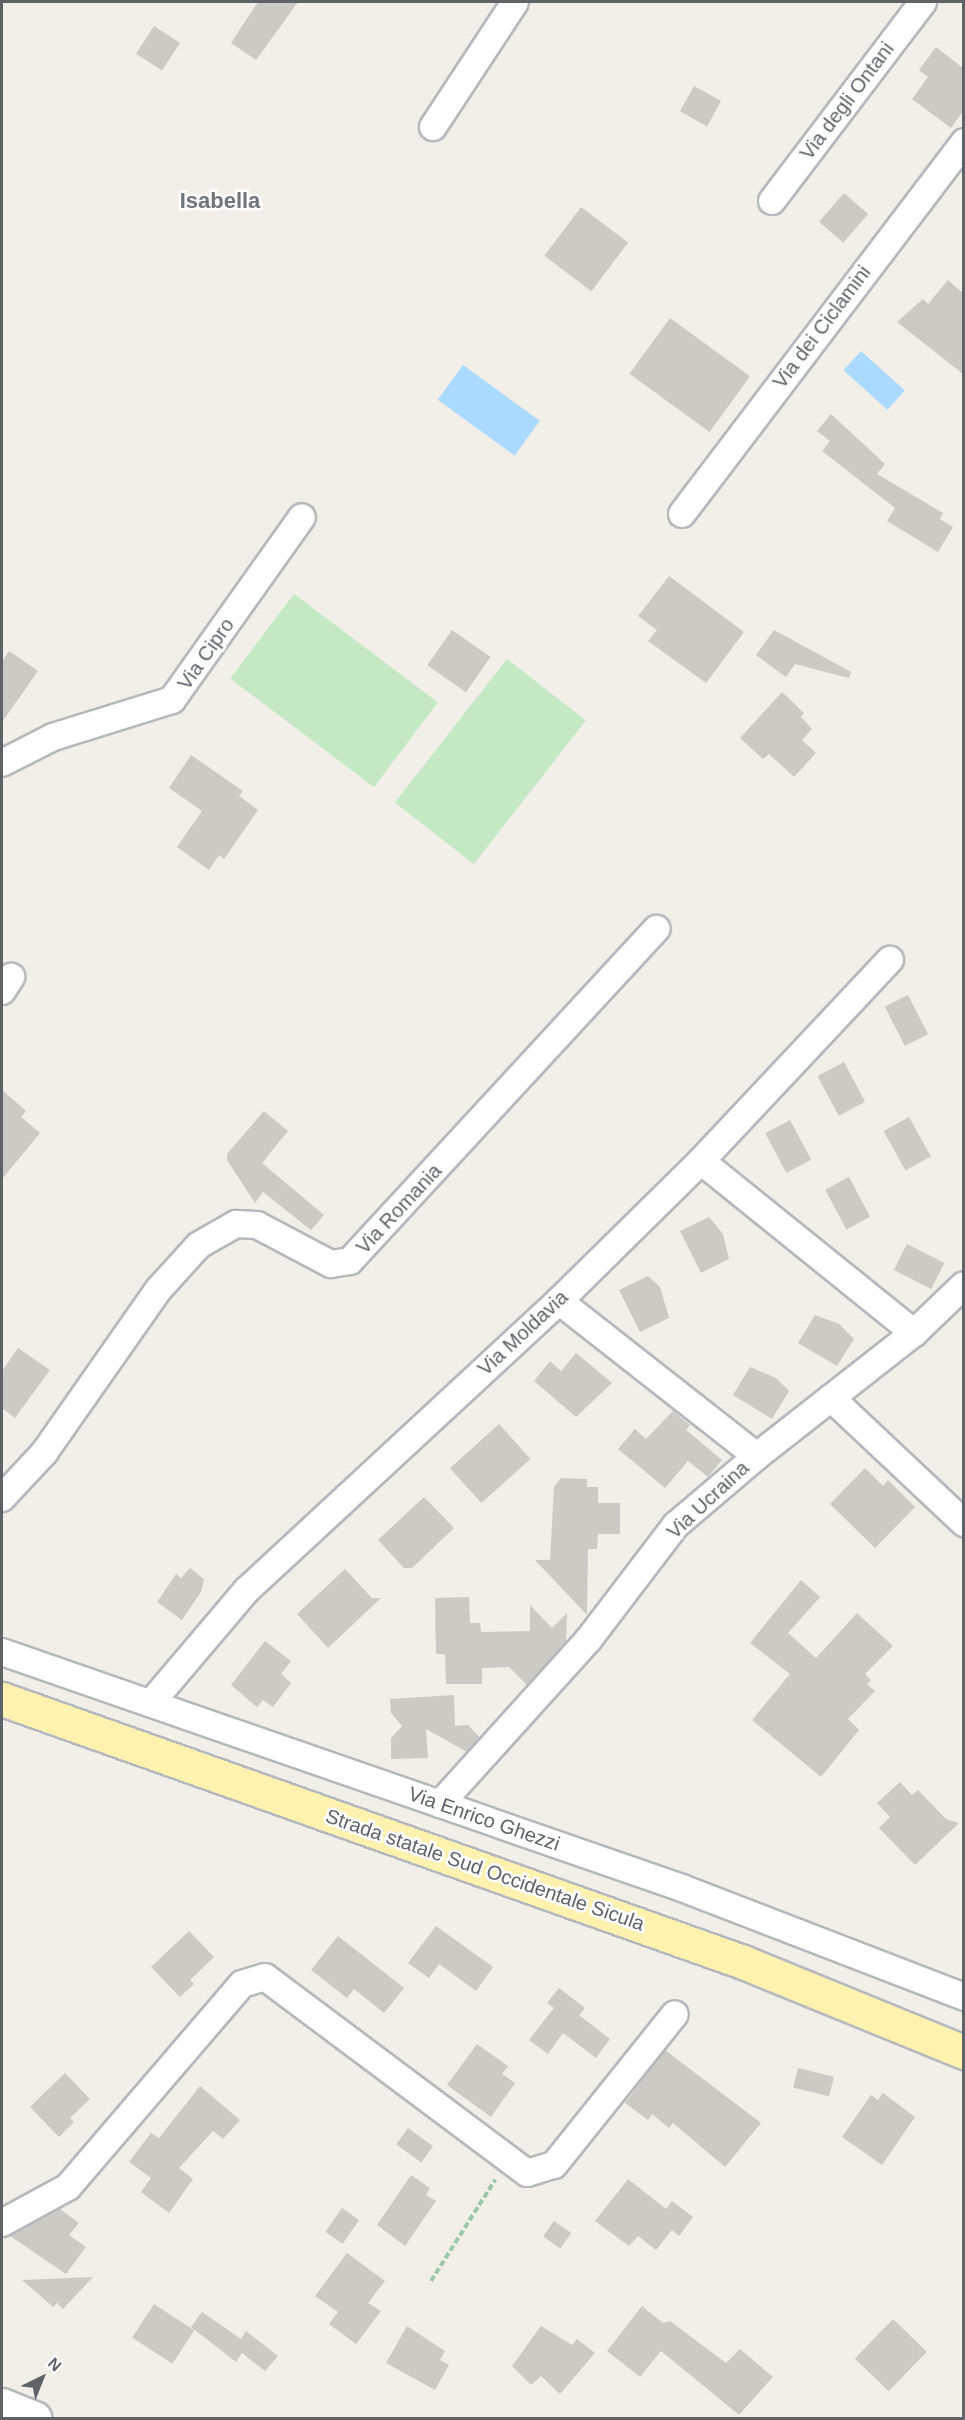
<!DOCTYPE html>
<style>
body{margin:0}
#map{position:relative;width:965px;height:2420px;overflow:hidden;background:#f1efe8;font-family:Helvetica,sans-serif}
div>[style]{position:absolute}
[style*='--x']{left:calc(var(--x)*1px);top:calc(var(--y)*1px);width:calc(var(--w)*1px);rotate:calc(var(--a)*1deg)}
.green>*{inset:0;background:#c5e8c5;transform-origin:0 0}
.water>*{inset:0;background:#aadaff;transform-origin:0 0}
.building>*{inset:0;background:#cccac5;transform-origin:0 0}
.path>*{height:4px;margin-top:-2px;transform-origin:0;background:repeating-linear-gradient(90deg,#9cc7a9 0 6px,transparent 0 9px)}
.roads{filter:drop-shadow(2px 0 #b5b8bc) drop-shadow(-2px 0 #b5b8bc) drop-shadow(0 2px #b5b8bc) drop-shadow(0 -2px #b5b8bc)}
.street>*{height:26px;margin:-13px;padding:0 13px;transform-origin:13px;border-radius:13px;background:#fff}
.secondary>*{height:33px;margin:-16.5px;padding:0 16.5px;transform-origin:16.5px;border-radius:16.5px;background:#fff}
.primary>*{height:33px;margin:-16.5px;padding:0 16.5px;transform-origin:16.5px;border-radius:16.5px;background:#fff2af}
span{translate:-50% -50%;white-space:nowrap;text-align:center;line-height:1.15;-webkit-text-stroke:5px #fff;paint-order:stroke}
.street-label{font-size:20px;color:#5f6368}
.quarter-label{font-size:22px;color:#70757a;font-weight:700}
.frame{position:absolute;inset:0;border:3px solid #5f6368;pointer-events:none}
.north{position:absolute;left:12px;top:2348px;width:60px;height:60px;-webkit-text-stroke:4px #fff;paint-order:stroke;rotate:43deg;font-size:16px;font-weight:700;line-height:24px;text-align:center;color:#5f6368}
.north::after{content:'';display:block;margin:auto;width:21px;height:27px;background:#5f6368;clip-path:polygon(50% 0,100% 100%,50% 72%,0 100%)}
</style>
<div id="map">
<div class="green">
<div style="left:294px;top:594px;width:180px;height:106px;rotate:37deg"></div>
<div style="left:507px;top:659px;width:100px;height:182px;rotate:38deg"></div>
</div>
<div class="water">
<div style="left:861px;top:351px;width:59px;height:26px;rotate:42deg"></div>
<div style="left:463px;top:365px;width:95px;height:43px;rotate:36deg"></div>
</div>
<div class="building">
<div style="clip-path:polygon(258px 2px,298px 2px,256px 60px,231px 43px)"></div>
<div style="left:154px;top:26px;width:31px;height:33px;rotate:33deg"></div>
<div style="clip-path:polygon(936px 47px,963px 68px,963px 111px,951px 128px,912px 99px,928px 77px,919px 70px)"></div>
<div style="left:694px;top:86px;width:31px;height:29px;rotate:29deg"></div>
<div style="left:844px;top:193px;width:32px;height:38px;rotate:41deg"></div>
<div style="left:581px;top:207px;width:59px;height:61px;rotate:37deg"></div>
<div style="clip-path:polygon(948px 280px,963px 293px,963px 374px,897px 322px,923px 299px,928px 304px)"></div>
<div style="left:670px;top:318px;width:99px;height:69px;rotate:36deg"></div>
<div style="clip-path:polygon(831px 414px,885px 464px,877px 474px,943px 513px,940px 519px,953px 527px,938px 552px,887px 521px,895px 508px,822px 451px,830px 441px,817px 431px)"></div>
<div style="clip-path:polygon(669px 576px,744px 632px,706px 683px,648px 641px,657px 630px,638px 616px)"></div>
<div style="left:452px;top:630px;width:47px;height:43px;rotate:35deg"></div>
<div style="clip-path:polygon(774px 630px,851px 672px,849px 678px,795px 664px,786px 677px,756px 655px)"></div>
<div style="clip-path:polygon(9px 651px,38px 671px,2px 722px,2px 662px)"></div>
<div style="clip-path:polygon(782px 692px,804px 713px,801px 717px,812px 729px,802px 740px,816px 753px,794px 777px,769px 754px,763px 759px,740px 738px)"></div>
<div style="clip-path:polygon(191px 755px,243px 791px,239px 796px,258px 810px,224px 859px,219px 855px,209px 870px,177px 847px,202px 811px,169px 788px)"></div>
<div style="left:908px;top:995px;width:44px;height:26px;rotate:63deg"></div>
<div style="left:844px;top:1062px;width:45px;height:30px;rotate:62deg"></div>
<div style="clip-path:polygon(2px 1090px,26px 1111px,21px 1117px,40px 1133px,2px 1179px)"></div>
<div style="clip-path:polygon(264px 1111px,288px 1131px,262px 1163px,324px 1215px,311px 1230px,263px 1192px,255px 1203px,227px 1160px,227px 1154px)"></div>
<div style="left:909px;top:1117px;width:45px;height:29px;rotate:61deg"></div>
<div style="left:790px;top:1120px;width:45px;height:28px;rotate:62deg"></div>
<div style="left:849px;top:1177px;width:45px;height:27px;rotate:62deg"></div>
<div style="clip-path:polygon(709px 1217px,723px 1234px,729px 1259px,701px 1273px,680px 1231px)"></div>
<div style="left:907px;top:1244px;width:42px;height:29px;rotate:27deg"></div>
<div style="clip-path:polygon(648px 1276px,660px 1287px,669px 1318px,640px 1332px,619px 1290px)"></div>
<div style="clip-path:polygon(815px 1315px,839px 1324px,854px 1339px,837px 1366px,798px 1343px)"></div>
<div style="clip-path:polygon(18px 1348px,50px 1370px,15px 1418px,2px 1408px,2px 1371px)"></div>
<div style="clip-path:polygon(576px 1353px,612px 1383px,576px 1417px,534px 1381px,550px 1361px,561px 1371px)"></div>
<div style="clip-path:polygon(750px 1367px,776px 1378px,789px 1391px,772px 1419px,733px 1395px)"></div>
<div style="clip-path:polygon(673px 1411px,690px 1425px,686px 1430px,722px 1460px,708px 1477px,688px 1461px,665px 1488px,618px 1449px,635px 1429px,646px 1439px)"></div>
<div style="left:499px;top:1424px;width:47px;height:66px;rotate:48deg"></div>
<div style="clip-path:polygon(865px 1468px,883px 1486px,888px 1480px,915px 1507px,875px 1548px,830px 1504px)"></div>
<div style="clip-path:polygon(561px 1478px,587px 1479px,587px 1487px,598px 1487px,598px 1503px,620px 1503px,620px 1534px,598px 1534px,597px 1549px,588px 1549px,587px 1615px,535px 1560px,550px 1560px,554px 1487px)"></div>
<div style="clip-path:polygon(424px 1497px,454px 1528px,412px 1568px,404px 1568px,378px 1540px)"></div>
<div style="clip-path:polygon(190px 1568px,204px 1579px,201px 1592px,182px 1620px,157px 1602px,176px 1574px,181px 1578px)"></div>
<div style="clip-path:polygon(345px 1569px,372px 1598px,381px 1598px,328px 1648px,297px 1614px)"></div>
<div style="clip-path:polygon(801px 1580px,820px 1597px,788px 1633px,816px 1658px,857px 1613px,893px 1646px,865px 1674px,871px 1680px,867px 1684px,875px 1691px,848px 1719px,859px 1730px,821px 1777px,752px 1720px,790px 1674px,750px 1643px)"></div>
<div style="clip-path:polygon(469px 1597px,470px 1623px,480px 1623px,481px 1632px,530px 1631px,530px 1605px,552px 1628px,567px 1613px,566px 1642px,527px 1685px,509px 1667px,482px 1668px,482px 1684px,446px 1684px,445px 1654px,436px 1654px,435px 1598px)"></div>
<div style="clip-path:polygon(265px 1641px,291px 1661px,281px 1674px,291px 1683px,273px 1707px,263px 1700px,257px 1707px,231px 1685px)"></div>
<div style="clip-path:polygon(454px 1695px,455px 1726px,468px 1725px,480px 1738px,467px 1752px,426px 1729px,428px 1758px,391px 1759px,391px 1738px,402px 1726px,391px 1713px,390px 1699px)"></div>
<div style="clip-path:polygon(900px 1782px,912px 1795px,918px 1790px,946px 1819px,959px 1823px,915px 1865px,879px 1828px,890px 1817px,877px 1803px)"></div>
<div style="clip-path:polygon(436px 1926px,493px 1967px,476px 1991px,439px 1964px,429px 1978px,408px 1963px)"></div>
<div style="clip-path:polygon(189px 1931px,214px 1957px,190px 1980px,194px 1984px,180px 1997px,151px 1967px)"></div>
<div style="clip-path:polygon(338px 1936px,404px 1988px,384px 2013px,354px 1989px,347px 1998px,311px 1970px)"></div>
<div style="clip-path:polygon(559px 1988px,585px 2008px,579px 2015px,610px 2039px,596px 2058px,563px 2033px,548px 2054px,529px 2040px,554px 2008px,547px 2003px)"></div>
<div style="clip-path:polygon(477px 2044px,508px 2066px,502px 2074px,515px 2083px,491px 2117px,447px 2085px)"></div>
<div style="clip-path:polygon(665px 2050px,761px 2123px,725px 2167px,673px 2123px,669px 2128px,652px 2114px,648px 2120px,625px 2103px)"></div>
<div style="left:798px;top:2068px;width:37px;height:20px;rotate:14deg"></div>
<div style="clip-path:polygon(65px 2073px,90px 2099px,70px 2118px,74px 2122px,59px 2137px,30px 2107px)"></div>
<div style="clip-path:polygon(200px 2086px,240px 2120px,223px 2139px,213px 2131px,179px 2168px,193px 2179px,169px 2213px,141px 2192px,151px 2178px,129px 2162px,151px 2133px,159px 2138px)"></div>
<div style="clip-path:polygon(883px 2093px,915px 2117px,882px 2165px,842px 2137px,871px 2095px,878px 2100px)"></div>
<div style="left:408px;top:2128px;width:31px;height:20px;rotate:36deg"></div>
<div style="clip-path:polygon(411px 2175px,430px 2188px,426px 2195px,436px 2201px,405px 2246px,377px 2225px)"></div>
<div style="clip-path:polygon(628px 2179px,666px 2209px,672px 2201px,693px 2217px,679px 2236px,672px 2230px,656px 2250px,638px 2236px,629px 2246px,595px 2221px)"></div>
<div style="left:342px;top:2208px;width:21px;height:29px;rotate:35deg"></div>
<div style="clip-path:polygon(60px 2209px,79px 2223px,69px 2235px,86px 2247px,66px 2274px,10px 2236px)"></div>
<div style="left:554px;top:2221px;width:21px;height:19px;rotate:35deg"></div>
<div style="clip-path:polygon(347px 2253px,385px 2281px,368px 2303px,381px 2311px,356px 2344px,329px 2324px,338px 2312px,315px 2296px)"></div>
<div style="clip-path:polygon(93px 2277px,63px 2309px,57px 2303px,53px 2307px,22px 2280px)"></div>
<div style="left:154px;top:2304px;width:48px;height:40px;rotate:33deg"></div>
<div style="clip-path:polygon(642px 2306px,663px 2323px,670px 2321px,726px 2363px,740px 2349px,773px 2377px,739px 2415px,661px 2351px,640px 2377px,607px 2351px)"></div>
<div style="clip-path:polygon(202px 2312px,241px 2339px,246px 2331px,278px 2356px,265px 2371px,242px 2353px,236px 2362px,191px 2327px)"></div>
<div style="left:893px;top:2319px;width:47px;height:55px;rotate:44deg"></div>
<div style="clip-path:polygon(407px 2326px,445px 2351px,440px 2360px,449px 2365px,435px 2390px,386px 2363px)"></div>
<div style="clip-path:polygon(541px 2326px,572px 2345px,577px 2339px,595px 2353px,560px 2394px,541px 2376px,531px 2385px,512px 2366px)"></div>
</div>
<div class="path">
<div style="--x:431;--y:2281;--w:120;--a:-57.6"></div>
</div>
<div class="roads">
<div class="street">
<div style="--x:433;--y:127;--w:149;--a:-56.7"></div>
<div style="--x:772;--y:201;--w:250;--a:-52.8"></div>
<div style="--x:682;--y:514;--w:467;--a:-52.8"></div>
<div style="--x:2;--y:763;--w:57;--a:-27"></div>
<div style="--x:53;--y:737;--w:125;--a:-17.3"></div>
<div style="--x:172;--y:700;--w:224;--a:-54.6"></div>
<div style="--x:2;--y:991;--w:17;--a:-57"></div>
<div style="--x:701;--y:1161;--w:274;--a:38.9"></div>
<div style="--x:559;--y:1301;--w:251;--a:38.1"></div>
<div style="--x:831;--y:1398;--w:183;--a:43.2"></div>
<div style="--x:2;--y:1498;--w:62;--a:-47"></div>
<div style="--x:44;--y:1453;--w:200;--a:-55"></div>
<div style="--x:159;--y:1289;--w:59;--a:-47.7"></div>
<div style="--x:199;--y:1245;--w:43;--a:-29.6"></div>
<div style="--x:236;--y:1224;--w:21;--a:3"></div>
<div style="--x:257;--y:1225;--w:84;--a:27.8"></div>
<div style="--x:331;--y:1264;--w:19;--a:-9"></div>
<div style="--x:350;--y:1261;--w:452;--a:-47.3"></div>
<div style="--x:2;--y:1652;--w:720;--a:19.14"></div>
<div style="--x:682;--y:1888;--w:302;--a:21.1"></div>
<div style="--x:151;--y:1703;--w:148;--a:-49.7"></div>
<div style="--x:247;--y:1590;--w:425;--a:-42.8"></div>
<div style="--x:559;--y:1301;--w:199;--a:-44.6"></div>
<div style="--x:701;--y:1161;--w:276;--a:-46.8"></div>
<div style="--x:440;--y:1804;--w:222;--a:-47.9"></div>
<div style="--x:589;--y:1639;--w:143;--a:-52.7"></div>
<div style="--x:676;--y:1525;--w:106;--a:-40.4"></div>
<div style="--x:757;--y:1456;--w:199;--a:-38.1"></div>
<div style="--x:914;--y:1333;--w:69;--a:-43.8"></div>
<div style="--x:2;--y:2223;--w:75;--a:-28.6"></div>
<div style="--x:68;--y:2187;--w:267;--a:-49.4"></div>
<div style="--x:242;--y:1984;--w:24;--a:-17"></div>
<div style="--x:265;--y:1977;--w:327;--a:36.8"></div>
<div style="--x:527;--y:2173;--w:28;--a:-17"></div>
<div style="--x:554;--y:2165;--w:193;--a:-51.3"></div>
</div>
<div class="secondary">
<div style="--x:2;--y:2405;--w:35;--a:22"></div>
</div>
<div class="primary">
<div style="--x:2;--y:1699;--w:786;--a:19.54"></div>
<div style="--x:743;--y:1962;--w:239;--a:22.2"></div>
</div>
</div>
<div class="street-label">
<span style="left:847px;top:101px;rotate:-53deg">Via degli Ontani</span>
<span style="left:822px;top:327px;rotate:-53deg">Via dei Ciclamini</span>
<span style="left:206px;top:654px;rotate:-55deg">Via Cipro</span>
<span style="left:399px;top:1209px;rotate:-47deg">Via Romania</span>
<span style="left:523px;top:1333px;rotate:-43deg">Via Moldavia</span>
<span style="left:708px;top:1500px;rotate:-43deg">Via Ucraina</span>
<span style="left:484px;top:1819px;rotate:19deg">Via Enrico Ghezzi</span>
<span style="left:485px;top:1870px;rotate:19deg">Strada statale Sud Occidentale Sicula</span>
</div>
<div class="quarter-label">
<span style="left:220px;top:201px">Isabella</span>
</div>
<div class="frame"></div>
<div class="north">N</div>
</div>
